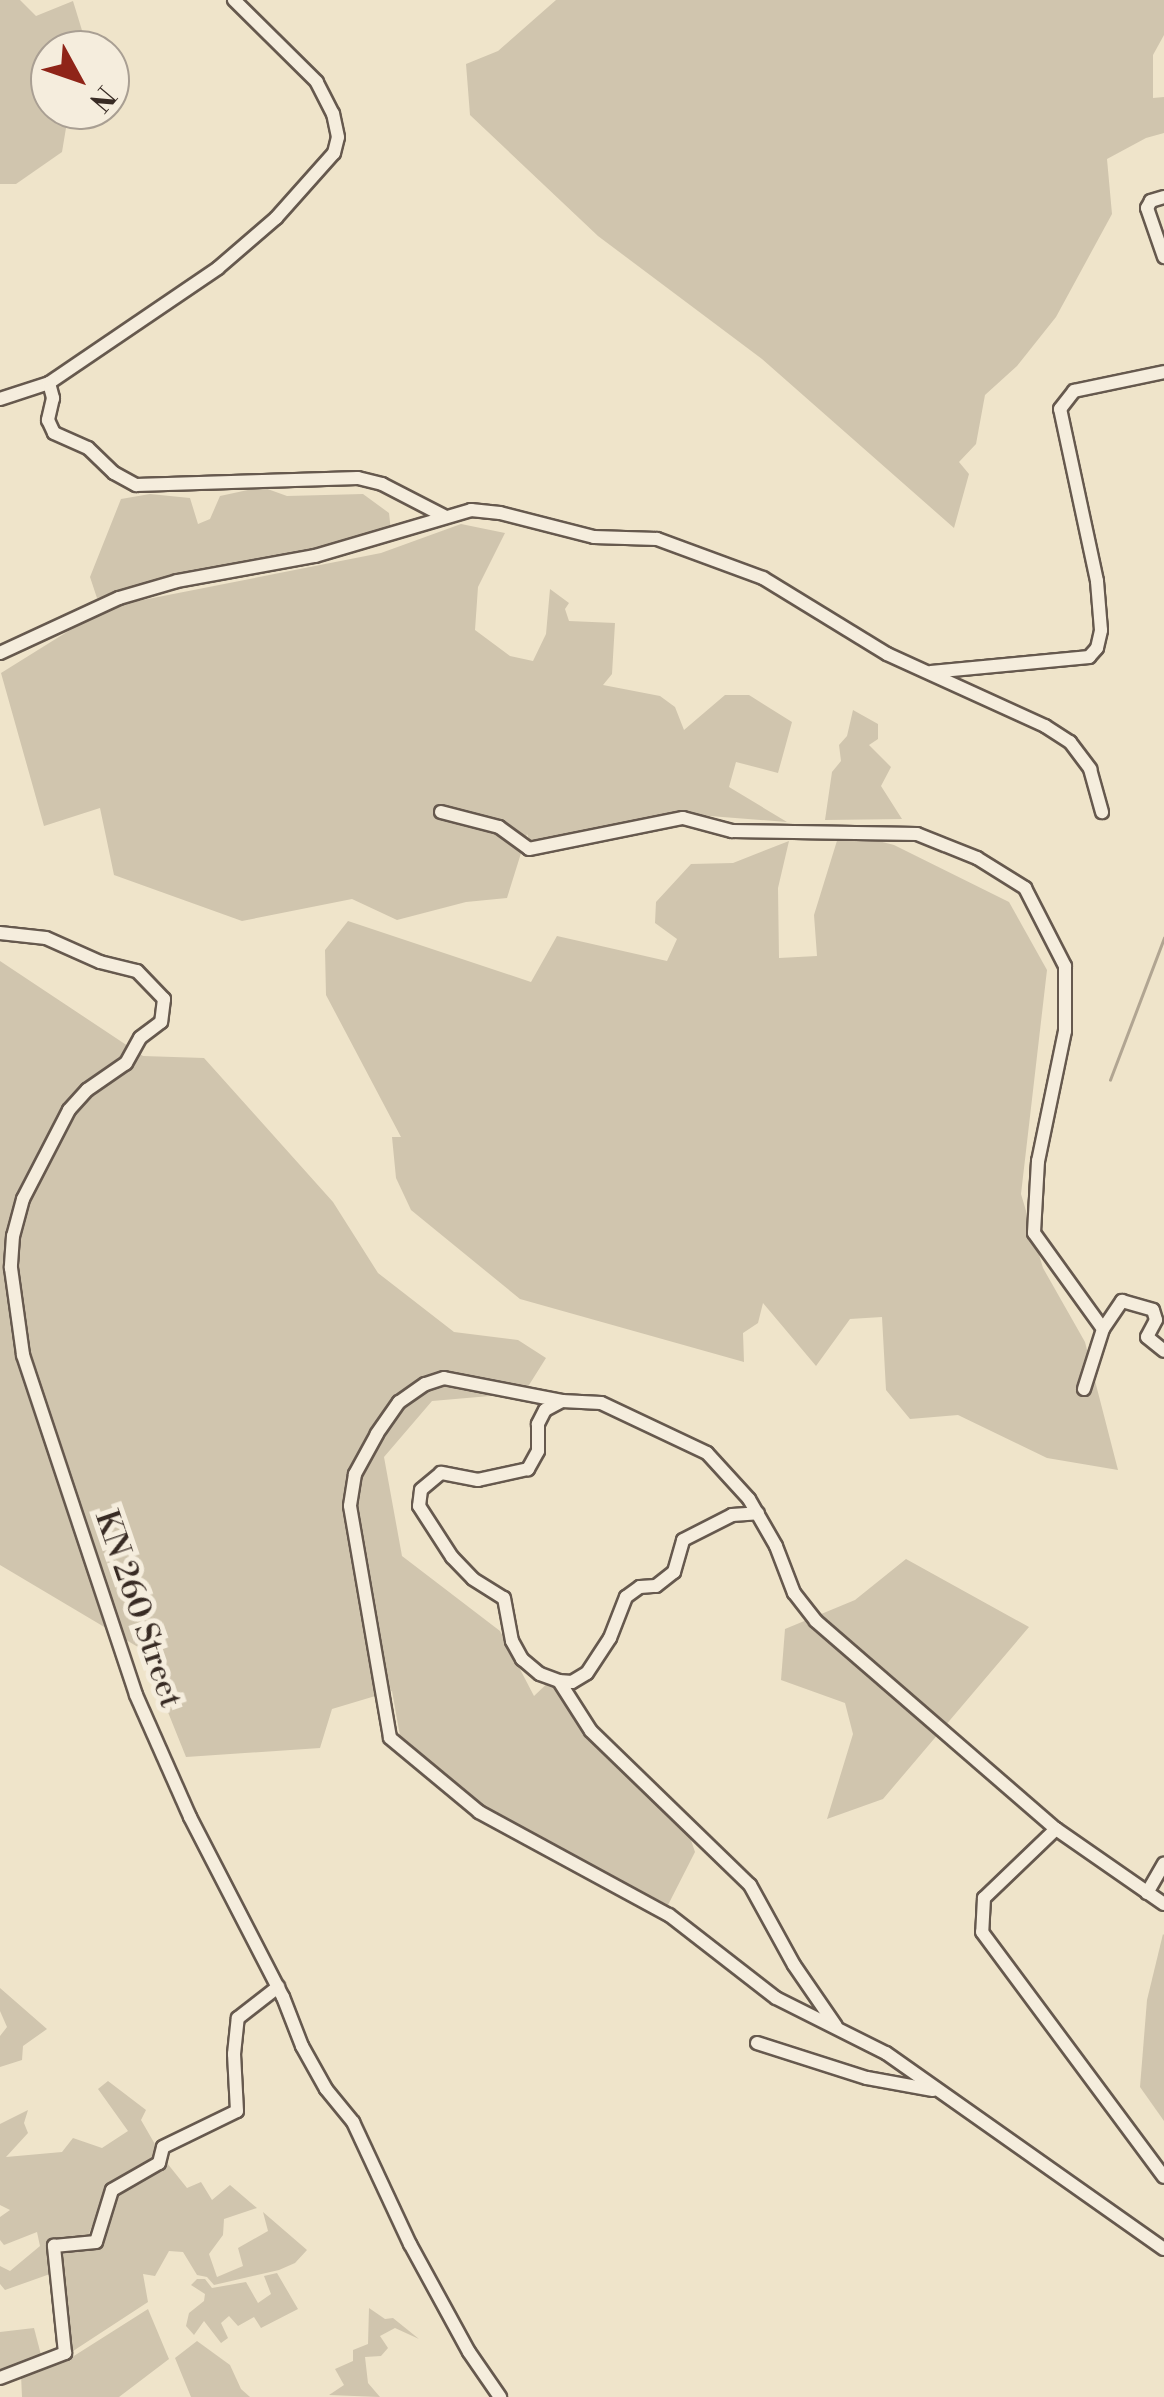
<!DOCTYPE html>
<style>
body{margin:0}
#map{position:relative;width:1164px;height:2397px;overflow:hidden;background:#efe4ca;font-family:"Libre Bodoni",serif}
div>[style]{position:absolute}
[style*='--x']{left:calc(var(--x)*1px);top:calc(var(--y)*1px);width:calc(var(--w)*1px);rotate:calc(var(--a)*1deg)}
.green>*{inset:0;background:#d0c5ae}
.stream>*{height:2.5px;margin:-1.25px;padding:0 1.25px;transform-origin:1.25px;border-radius:1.25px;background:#b1a592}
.roads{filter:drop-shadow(2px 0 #66594e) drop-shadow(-2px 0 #66594e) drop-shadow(0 2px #66594e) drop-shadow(0 -2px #66594e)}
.minor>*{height:12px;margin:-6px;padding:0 6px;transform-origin:6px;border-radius:6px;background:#f5eddd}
span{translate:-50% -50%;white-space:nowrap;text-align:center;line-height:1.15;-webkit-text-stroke:10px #f5eddd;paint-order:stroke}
.street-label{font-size:32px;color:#382b24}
.north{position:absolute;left:30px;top:30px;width:100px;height:100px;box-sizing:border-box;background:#f5eddd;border:2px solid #a99f93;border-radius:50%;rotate:130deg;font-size:28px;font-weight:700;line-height:40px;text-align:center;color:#382b24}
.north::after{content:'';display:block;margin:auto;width:35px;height:45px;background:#8f2418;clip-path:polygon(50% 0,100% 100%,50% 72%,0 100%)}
</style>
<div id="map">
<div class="green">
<div style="clip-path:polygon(0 0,20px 0,36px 16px,73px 1px,88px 50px,50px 50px,50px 110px,69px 110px,62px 152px,16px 184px,0 184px)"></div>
<div style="clip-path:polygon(556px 0,1164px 0,1164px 35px,1153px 55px,1153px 98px,1164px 97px,1164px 133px,1146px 138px,1107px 159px,1112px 214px,1056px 317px,1017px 366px,985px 395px,976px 444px,959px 462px,969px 474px,954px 528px,762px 359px,598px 236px,470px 115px,466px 64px,498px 51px)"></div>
<div style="clip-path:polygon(262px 487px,287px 496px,363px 494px,389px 513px,391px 531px,97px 598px,90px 577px,121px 499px,150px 494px,190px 498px,198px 524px,210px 519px,220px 496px)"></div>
<div style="clip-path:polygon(461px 524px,505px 533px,478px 587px,475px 630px,510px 656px,533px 661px,546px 634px,550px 589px,569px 603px,565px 609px,569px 621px,615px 623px,612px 674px,603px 685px,660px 696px,675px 707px,684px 730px,725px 695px,749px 695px,792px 722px,778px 773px,736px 762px,729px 787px,787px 822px,684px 814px,530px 842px,527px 834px,507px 898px,466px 902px,397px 920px,352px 899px,242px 921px,114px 875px,100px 808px,44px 826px,1px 673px,107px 607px,381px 553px)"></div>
<div style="clip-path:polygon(853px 710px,878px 724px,878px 739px,869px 745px,891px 767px,881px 786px,902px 819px,825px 820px,832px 772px,841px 761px,839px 745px,847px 736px)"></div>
<div style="clip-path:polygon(840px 831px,894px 845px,1009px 902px,1047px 970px,1021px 1194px,1043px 1268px,1085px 1342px,1118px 1470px,1047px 1458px,958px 1415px,910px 1419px,886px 1390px,882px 1317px,850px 1319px,816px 1366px,763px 1303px,758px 1323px,743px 1333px,744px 1362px,520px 1299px,411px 1210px,396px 1178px,392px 1137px,401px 1137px,326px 995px,325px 950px,348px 921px,531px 982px,557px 936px,667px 961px,677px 939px,655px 923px,656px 902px,691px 864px,733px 863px,789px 841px,778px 888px,779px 958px,817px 956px,814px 915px)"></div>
<div style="clip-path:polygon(0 961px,143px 1056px,204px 1058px,333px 1202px,378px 1273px,454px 1332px,518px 1340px,546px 1358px,524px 1393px,432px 1401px,384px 1457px,402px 1556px,500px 1631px,534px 1696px,553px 1678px,575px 1719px,689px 1834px,695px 1852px,668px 1905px,494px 1814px,400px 1736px,392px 1691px,332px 1709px,320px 1748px,186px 1757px,143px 1650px,0 1565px)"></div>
<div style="clip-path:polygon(906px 1559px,1029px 1627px,883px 1799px,827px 1819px,853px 1734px,845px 1703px,781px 1680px,785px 1629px,855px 1600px)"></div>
<div style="clip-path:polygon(1163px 1934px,1164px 1935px,1164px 2121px,1140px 2087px,1147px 2000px)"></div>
<div style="clip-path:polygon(0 1988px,47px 2029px,23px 2046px,22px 2060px,0 2067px,0 2036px,7px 2027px,0 2011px)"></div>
<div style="clip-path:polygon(108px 2081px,146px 2110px,141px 2120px,156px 2146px,155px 2158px,109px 2183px,88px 2236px,50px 2242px,50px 2274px,5px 2290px,0 2284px,0 2266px,10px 2271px,40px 2246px,37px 2232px,4px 2245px,0 2240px,0 2217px,10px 2210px,0 2205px,0 2124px,28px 2110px,24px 2123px,28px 2133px,6px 2157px,62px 2152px,73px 2138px,102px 2148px,128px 2131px,98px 2089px)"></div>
<div style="clip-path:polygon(167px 2163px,187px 2188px,201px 2182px,212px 2200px,230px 2185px,257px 2208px,224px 2219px,223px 2235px,209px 2254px,217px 2277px,243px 2266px,238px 2248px,268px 2231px,263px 2212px,307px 2250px,295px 2263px,279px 2270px,214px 2285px,207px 2277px,197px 2275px,183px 2252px,169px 2251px,155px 2276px,143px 2274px,148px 2302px,70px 2353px,61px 2246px,99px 2247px,116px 2194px)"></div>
<div style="clip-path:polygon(277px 2273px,298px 2309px,261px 2328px,254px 2317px,238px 2326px,229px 2316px,221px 2323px,228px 2338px,221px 2343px,204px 2321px,194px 2335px,186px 2326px,189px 2313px,204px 2301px,205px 2294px,191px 2285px,197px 2279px,205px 2279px,212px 2288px,246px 2282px,258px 2303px,271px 2294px,264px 2276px)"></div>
<div style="clip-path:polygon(369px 2308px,385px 2319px,393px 2318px,419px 2339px,395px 2328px,380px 2336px,388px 2348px,381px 2356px,365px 2357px,368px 2383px,380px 2397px,329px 2395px,344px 2385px,335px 2369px,353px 2361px,353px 2350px,368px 2344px)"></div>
<div style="clip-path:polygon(148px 2309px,169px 2359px,119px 2397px,22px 2397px,21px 2375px,66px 2361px)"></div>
<div style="clip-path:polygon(34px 2328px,41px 2355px,0 2371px,0 2332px)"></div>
<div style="clip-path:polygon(197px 2341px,230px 2365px,241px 2389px,250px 2397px,191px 2397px,175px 2358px)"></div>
</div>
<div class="stream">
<div style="--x:1110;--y:1080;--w:152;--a:-69.2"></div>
</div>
<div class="roads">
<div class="minor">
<div style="--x:1164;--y:197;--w:14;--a:163"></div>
<div style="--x:1151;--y:201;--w:8;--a:120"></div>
<div style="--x:1147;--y:208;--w:52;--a:70.9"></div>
<div style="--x:49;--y:383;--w:16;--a:75"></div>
<div style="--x:53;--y:398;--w:23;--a:103"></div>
<div style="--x:48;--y:420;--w:14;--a:65"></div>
<div style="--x:54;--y:433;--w:37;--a:24"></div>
<div style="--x:88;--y:448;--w:36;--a:44"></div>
<div style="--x:114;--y:473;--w:25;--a:29"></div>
<div style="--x:136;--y:485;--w:222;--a:-1.8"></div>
<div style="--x:358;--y:478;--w:25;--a:14"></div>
<div style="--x:382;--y:484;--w:70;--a:27.3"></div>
<div style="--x:0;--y:399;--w:52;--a:-18.1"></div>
<div style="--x:49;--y:383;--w:204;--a:-34.2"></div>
<div style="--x:218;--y:268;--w:77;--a:-40.8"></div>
<div style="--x:276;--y:218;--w:87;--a:-48.3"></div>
<div style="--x:334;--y:153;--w:16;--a:-76"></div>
<div style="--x:338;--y:137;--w:24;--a:-102"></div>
<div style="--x:333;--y:114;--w:36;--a:-117"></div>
<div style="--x:317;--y:82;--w:117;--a:-135.3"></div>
<div style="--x:0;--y:653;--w:131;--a:-24.8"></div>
<div style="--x:119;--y:598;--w:60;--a:-16.3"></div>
<div style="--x:177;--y:581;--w:140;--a:-10.3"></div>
<div style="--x:315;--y:556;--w:163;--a:-16.4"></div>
<div style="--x:471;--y:510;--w:29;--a:6"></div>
<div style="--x:500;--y:513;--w:97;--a:14.3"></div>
<div style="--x:594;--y:537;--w:63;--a:1.8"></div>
<div style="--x:657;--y:539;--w:113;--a:20.2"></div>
<div style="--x:763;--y:578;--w:145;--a:31.5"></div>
<div style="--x:887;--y:654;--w:174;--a:24.5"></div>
<div style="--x:1045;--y:726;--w:30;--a:33"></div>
<div style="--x:1070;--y:742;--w:34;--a:53"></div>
<div style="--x:1090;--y:769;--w:45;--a:74.4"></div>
<div style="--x:931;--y:672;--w:159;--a:-5.4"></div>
<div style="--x:1089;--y:657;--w:12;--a:-48"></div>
<div style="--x:1097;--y:648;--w:18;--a:-77"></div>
<div style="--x:1101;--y:630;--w:49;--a:-94.7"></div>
<div style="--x:1097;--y:581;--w:176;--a:-102.1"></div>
<div style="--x:1060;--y:409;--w:23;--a:-52"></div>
<div style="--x:1074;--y:391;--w:92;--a:-11.9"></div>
<div style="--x:441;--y:812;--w:60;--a:14.5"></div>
<div style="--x:499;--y:827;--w:37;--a:36"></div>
<div style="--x:529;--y:849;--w:157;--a:-11.4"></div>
<div style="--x:683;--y:818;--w:51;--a:14.9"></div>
<div style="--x:732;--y:831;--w:185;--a:0.9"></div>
<div style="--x:917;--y:834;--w:65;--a:21.8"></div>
<div style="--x:977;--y:858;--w:57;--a:32"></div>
<div style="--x:1025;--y:888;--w:88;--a:62.9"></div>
<div style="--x:1065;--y:966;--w:65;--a:90"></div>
<div style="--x:1065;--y:1031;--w:133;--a:101.7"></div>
<div style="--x:1038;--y:1161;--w:72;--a:93.2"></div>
<div style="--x:1034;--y:1233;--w:118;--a:54.3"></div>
<div style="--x:1103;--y:1329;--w:63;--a:107.6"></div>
<div style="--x:0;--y:933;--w:46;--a:6.2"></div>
<div style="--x:46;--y:938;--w:59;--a:24"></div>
<div style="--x:100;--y:962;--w:38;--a:14"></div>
<div style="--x:137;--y:971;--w:39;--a:46"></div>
<div style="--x:164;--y:999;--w:23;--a:97"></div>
<div style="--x:161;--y:1022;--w:26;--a:143"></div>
<div style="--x:140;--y:1038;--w:29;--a:119"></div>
<div style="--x:126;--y:1063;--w:47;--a:145.3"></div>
<div style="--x:87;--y:1090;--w:27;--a:132"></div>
<div style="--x:69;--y:1110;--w:100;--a:117.3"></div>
<div style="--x:23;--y:1199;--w:38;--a:105"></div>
<div style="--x:13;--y:1236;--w:32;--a:94"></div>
<div style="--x:11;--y:1268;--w:88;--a:82.1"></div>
<div style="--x:23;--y:1355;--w:358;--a:71.6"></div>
<div style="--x:136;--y:1695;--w:133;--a:66.1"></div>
<div style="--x:190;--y:1817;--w:203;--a:62.7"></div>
<div style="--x:283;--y:1997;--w:53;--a:68.8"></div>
<div style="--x:302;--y:2046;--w:49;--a:60.8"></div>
<div style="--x:326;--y:2089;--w:43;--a:50.7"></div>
<div style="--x:353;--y:2122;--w:135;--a:65"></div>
<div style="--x:410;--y:2244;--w:123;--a:61.4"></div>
<div style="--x:469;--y:2352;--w:55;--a:55.4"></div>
<div style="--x:1103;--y:1329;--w:34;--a:-56"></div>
<div style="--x:1122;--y:1301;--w:32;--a:16"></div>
<div style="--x:1153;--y:1310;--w:10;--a:73"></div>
<div style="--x:1156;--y:1320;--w:19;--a:118"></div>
<div style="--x:1147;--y:1337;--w:22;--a:39"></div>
<div style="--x:562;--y:1401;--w:19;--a:152"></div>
<div style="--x:545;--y:1410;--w:16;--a:117"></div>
<div style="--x:538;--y:1424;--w:27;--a:90"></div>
<div style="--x:538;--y:1451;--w:21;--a:119"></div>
<div style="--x:528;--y:1469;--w:51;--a:167.6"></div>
<div style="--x:478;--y:1480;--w:38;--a:-169"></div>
<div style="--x:441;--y:1473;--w:26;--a:140"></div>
<div style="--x:421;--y:1490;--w:16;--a:97"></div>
<div style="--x:419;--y:1506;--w:61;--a:57.1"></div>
<div style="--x:452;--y:1557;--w:30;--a:46"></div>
<div style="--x:473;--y:1579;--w:36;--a:32"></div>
<div style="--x:504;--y:1598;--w:44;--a:79.5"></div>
<div style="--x:512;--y:1641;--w:21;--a:61"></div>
<div style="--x:522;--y:1659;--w:23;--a:40"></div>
<div style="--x:540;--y:1674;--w:20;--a:20"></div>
<div style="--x:559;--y:1681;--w:59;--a:57.4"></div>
<div style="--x:591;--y:1731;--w:221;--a:44.1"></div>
<div style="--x:750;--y:1885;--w:91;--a:61.2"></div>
<div style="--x:794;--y:1965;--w:74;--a:55.5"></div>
<div style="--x:559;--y:1681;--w:13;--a:4"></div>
<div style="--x:572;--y:1682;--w:17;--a:-31"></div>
<div style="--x:587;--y:1673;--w:42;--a:-56.7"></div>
<div style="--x:610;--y:1638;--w:44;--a:-68.7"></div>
<div style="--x:626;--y:1597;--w:17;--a:-36"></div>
<div style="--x:640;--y:1587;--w:16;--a:-4"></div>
<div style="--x:656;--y:1586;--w:23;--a:-38"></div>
<div style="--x:674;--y:1572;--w:33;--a:-74"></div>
<div style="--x:683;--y:1540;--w:55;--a:-27"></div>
<div style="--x:732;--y:1515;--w:26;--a:-4"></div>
<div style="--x:1056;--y:1829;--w:100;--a:136.2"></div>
<div style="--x:984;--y:1898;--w:34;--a:93"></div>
<div style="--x:982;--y:1932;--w:305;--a:53.4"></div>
<div style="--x:1147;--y:1893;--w:34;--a:-60"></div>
<div style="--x:1164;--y:1904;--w:131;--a:-145.2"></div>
<div style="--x:1056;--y:1829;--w:318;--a:-139.1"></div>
<div style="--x:816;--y:1621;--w:36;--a:-128"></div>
<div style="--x:794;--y:1593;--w:50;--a:-111"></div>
<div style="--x:776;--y:1546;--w:54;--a:-119.9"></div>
<div style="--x:749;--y:1499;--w:62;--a:-132.4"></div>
<div style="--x:707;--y:1453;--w:117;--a:-154.7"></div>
<div style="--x:601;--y:1403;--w:39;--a:-177"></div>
<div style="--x:562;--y:1401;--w:120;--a:-169"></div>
<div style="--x:444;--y:1378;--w:20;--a:162"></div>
<div style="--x:425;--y:1384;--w:32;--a:145"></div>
<div style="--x:399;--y:1402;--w:39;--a:125"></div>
<div style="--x:377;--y:1434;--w:46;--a:118.8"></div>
<div style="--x:355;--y:1474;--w:32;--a:99"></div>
<div style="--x:350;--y:1506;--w:235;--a:80.2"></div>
<div style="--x:390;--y:1738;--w:116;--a:39.7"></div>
<div style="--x:479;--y:1812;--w:216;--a:28.5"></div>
<div style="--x:669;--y:1915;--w:135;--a:37.8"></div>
<div style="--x:776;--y:1998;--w:123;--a:26.6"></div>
<div style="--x:886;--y:2053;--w:340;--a:35.2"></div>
<div style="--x:757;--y:2043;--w:115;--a:17.7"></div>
<div style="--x:867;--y:2078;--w:67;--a:10.3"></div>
<div style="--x:0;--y:2378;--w:70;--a:-21"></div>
<div style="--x:65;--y:2353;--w:108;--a:-95.9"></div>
<div style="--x:54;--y:2246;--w:42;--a:-5.4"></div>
<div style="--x:96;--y:2242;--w:54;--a:-72.9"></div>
<div style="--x:112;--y:2190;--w:54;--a:-29.9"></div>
<div style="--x:159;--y:2163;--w:16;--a:-76"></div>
<div style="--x:163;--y:2147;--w:82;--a:-25.9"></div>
<div style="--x:237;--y:2111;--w:57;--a:-93"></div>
<div style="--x:234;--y:2054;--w:36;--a:-84"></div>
<div style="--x:238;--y:2018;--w:51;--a:-37.8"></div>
</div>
</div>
<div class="street-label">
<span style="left:138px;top:1609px;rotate:71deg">KN 260 Street</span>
</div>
<div class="north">N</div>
</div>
